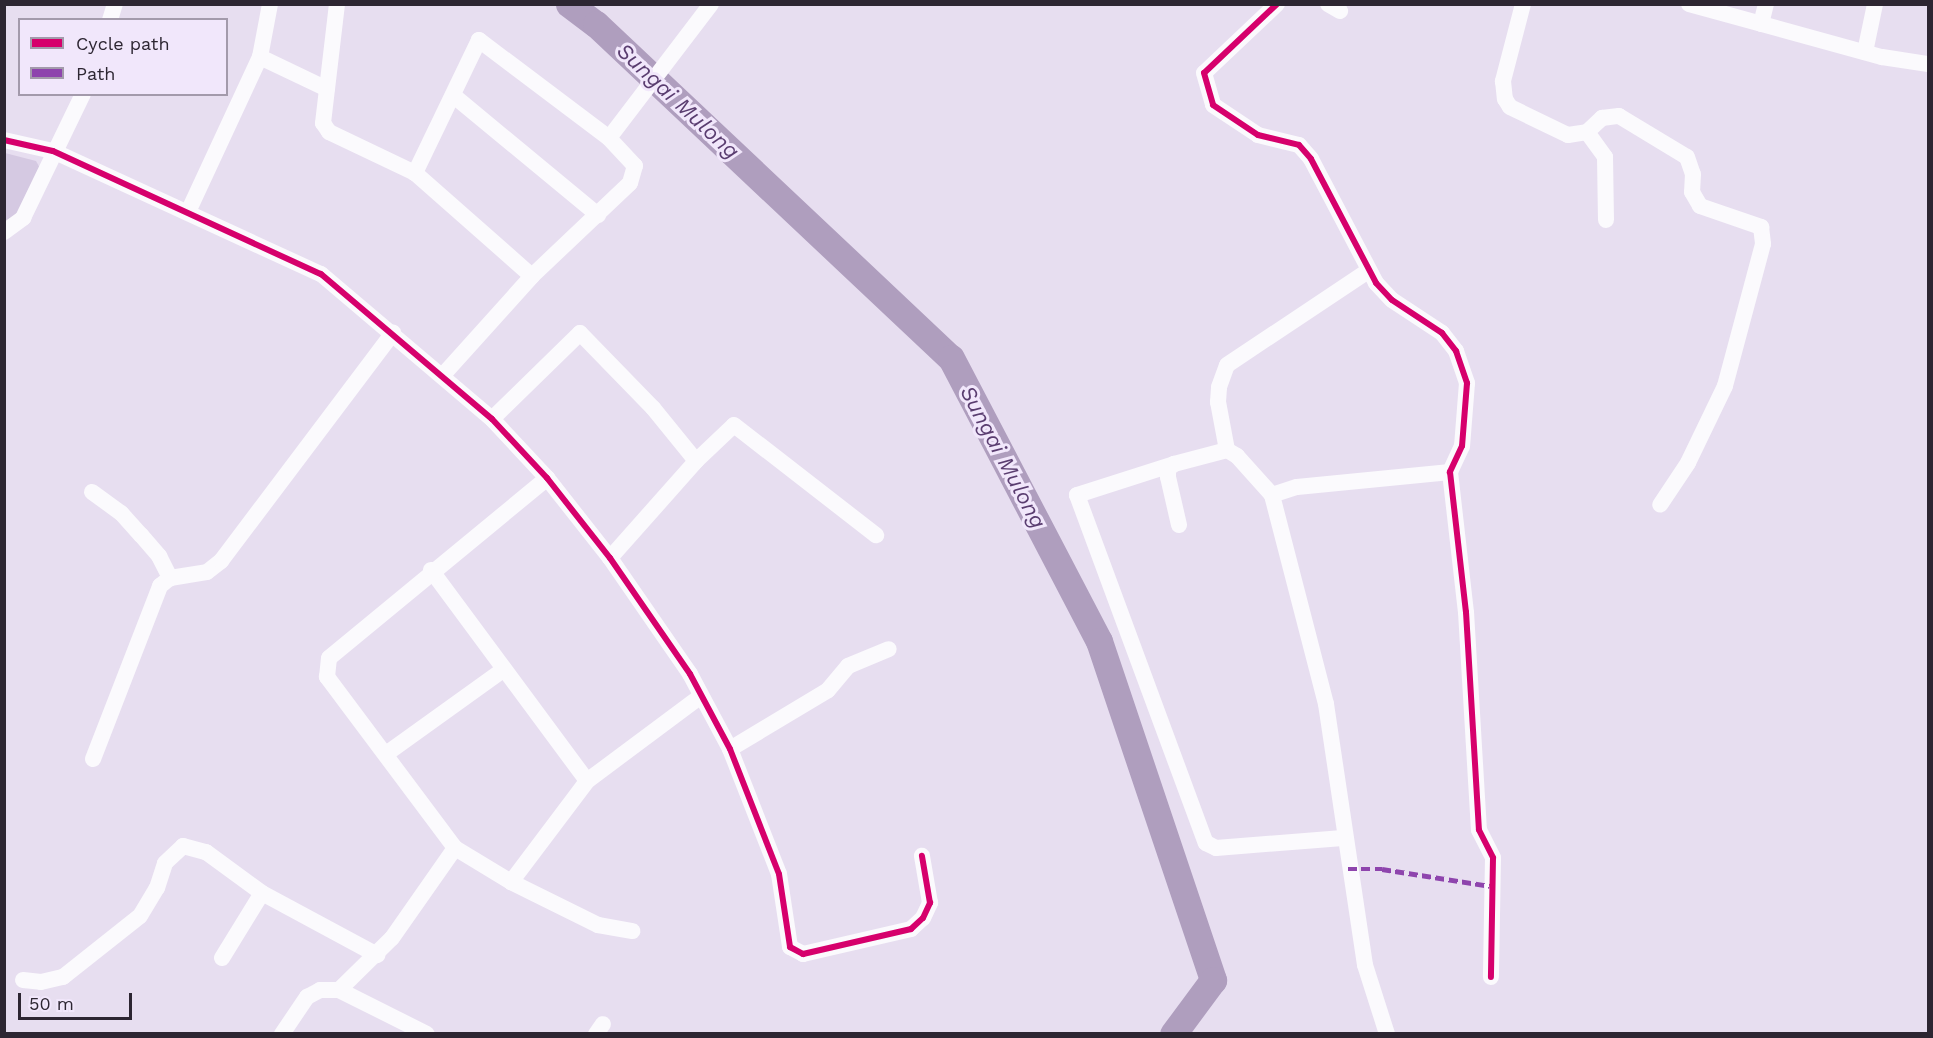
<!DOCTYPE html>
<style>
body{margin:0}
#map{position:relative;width:1933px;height:1038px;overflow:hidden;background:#e7def0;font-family:"Work Sans",sans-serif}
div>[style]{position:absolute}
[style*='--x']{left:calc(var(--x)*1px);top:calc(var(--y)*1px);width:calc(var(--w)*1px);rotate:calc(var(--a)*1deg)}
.green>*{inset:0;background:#d5c9e2}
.river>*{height:27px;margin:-13.5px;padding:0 13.5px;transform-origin:13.5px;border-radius:13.5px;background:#af9ebe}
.minor>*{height:16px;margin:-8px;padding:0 8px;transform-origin:8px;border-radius:8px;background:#fbfafd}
.quiet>*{height:4.5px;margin-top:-2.25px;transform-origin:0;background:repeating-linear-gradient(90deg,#8e44ad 0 9px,transparent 0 13.5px)}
.cycleway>*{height:6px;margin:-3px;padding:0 3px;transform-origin:3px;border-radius:3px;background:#d6006c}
span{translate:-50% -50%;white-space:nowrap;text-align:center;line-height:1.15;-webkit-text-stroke:6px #f1e7fb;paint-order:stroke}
.water-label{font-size:22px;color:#5a3d70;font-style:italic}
.frame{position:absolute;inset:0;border:6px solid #2d2632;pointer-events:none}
.legend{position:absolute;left:18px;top:18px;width:210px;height:78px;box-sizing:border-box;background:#f1e7fb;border:2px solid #a39aab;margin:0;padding:8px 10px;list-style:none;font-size:18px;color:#2d2632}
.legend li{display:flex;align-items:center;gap:12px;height:30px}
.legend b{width:30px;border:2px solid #a39aab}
.scale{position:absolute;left:18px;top:993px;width:114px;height:27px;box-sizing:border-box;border:3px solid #2d2632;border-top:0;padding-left:8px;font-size:18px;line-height:21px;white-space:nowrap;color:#2d2632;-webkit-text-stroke:4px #f1e7fb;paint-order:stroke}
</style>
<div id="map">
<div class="green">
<div style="clip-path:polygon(5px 153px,36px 161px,41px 170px,21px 217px,5px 223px)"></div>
</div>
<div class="river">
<div style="--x:569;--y:4;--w:34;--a:37"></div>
<div style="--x:596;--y:24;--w:487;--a:43.3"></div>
<div style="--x:951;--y:358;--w:319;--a:62.4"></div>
<div style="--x:1099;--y:641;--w:358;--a:71.4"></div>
<div style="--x:1213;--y:980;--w:67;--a:126.5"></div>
</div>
<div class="minor">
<div style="--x:337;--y:4;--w:120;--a:96.7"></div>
<div style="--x:323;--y:123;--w:11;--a:56"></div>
<div style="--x:329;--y:132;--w:95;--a:25.5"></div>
<div style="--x:415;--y:173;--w:156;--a:41.4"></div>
<div style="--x:532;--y:276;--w:135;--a:-43.5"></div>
<div style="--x:630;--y:183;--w:18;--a:-74"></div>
<div style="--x:635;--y:166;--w:38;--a:-133"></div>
<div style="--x:609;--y:138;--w:163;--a:-143"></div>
<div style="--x:479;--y:40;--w:148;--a:115.7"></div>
<div style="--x:1277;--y:4;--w:100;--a:136.6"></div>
<div style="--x:1204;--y:73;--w:33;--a:74"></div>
<div style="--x:1213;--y:105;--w:54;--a:33.7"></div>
<div style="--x:1258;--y:135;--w:42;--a:13.7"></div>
<div style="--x:1299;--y:145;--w:18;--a:49"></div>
<div style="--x:1311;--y:159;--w:140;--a:62.3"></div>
<div style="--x:1376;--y:283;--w:23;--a:47"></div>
<div style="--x:1392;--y:300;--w:60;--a:33.4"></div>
<div style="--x:1442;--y:333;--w:23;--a:52"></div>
<div style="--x:1456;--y:351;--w:34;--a:71"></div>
<div style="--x:1467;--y:383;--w:63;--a:94.5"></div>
<div style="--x:1462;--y:446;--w:29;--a:115"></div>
<div style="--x:1450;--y:472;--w:141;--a:83.5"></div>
<div style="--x:1466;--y:612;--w:218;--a:86.6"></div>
<div style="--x:1479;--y:830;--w:31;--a:63"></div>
<div style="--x:1493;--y:858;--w:119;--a:91"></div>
<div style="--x:1328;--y:4;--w:14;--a:30"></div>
<div style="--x:1523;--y:4;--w:80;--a:104.6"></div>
<div style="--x:1503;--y:81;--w:18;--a:84"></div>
<div style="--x:1505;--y:99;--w:9;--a:58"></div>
<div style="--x:1510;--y:107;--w:64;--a:25.8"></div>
<div style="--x:1568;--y:135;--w:19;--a:-9"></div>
<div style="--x:1587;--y:132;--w:21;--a:-43"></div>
<div style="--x:1602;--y:118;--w:17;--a:-7"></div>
<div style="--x:1619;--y:116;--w:79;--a:31.1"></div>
<div style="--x:1687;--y:157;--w:18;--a:71"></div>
<div style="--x:1693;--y:174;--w:18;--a:93"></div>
<div style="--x:1692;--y:192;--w:16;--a:60"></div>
<div style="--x:1700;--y:206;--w:65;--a:19"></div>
<div style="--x:1761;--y:227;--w:17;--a:83"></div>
<div style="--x:1763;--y:244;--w:147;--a:105"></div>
<div style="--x:1725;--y:386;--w:85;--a:115.7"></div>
<div style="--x:1688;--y:463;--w:50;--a:123.7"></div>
<div style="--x:1689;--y:4;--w:200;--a:15.4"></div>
<div style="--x:1882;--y:57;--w:47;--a:8.7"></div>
<div style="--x:110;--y:20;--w:17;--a:-73"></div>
<div style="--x:1761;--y:24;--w:21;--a:-76"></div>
<div style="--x:1865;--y:52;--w:49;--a:-78.2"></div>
<div style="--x:260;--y:57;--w:74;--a:25.5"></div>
<div style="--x:454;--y:96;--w:187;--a:39.6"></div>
<div style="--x:1587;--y:132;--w:31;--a:54"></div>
<div style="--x:1605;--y:157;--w:63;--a:89.1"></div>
<div style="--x:609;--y:138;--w:168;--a:-52.7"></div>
<div style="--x:4;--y:140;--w:50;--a:12.7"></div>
<div style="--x:53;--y:151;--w:295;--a:24.7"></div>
<div style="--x:321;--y:274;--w:224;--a:40.3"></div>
<div style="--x:492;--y:419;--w:81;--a:47"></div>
<div style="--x:547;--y:478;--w:102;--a:51.8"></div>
<div style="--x:610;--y:558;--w:141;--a:55.4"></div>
<div style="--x:690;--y:674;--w:85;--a:61.9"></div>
<div style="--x:730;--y:749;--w:134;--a:68.6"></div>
<div style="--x:779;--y:874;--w:74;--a:81.4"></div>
<div style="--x:790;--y:947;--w:15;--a:28"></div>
<div style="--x:803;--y:954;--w:111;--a:-13"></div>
<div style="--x:911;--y:929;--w:16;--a:-43"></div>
<div style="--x:923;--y:918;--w:17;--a:-65"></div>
<div style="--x:930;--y:903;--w:48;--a:-99.7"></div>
<div style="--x:188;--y:212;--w:171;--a:-65.1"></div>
<div style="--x:260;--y:57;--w:54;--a:-79.3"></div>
<div style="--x:4;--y:232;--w:24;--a:-36"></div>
<div style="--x:23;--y:218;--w:138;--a:-64.2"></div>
<div style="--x:443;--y:375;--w:133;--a:-48"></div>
<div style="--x:492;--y:419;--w:123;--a:-44.3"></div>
<div style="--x:580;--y:333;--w:105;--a:45.8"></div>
<div style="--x:653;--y:408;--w:68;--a:50.9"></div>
<div style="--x:1227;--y:450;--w:49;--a:-100.6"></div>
<div style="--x:1218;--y:402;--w:15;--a:-86"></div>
<div style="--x:1219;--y:387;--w:23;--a:-70"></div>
<div style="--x:1227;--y:365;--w:169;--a:-33.7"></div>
<div style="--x:1174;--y:464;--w:102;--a:162.3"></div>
<div style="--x:1077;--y:495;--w:371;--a:69.7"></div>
<div style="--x:1206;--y:843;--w:11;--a:27"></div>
<div style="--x:1216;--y:848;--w:127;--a:-4.5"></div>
<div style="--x:92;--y:492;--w:36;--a:36"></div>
<div style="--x:121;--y:513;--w:30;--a:48"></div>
<div style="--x:141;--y:535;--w:28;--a:49"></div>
<div style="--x:159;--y:556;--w:25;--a:63"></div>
<div style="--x:1179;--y:525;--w:49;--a:-102.9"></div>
<div style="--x:1168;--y:477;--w:8;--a:-90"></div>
<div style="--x:1168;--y:469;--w:8;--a:-40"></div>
<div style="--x:1174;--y:464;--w:55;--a:-14.8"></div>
<div style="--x:1227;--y:450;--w:12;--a:31"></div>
<div style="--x:1237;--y:456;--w:52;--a:48.1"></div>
<div style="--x:610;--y:558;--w:130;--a:-48.4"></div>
<div style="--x:696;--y:461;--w:52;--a:-43.5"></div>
<div style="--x:734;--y:425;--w:180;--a:37.8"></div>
<div style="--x:431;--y:570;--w:262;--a:53.5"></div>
<div style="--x:730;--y:749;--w:114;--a:-31"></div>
<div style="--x:828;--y:690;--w:31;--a:-50"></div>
<div style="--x:848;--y:666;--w:44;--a:-22.5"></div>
<div style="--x:386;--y:754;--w:144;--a:-35.7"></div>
<div style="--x:93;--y:759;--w:186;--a:-68.8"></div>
<div style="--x:160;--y:586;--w:13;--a:-39"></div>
<div style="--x:170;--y:578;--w:37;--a:-9"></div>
<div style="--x:207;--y:572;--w:18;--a:-38"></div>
<div style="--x:221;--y:561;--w:286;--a:-53"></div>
<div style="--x:455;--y:848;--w:214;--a:-126.8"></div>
<div style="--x:327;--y:677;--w:19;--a:-84"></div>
<div style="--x:329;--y:658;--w:283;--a:-39.5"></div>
<div style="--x:511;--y:882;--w:126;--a:-53"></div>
<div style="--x:587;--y:781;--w:142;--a:-36.7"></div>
<div style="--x:222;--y:958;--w:76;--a:-58.4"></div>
<div style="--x:23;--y:980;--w:18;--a:6"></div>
<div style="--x:41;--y:982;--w:23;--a:-13"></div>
<div style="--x:63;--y:977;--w:98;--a:-38.4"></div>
<div style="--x:140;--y:916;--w:33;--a:-59"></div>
<div style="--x:157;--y:888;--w:26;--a:-72"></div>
<div style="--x:165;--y:863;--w:25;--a:-43"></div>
<div style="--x:183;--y:846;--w:24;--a:15"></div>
<div style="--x:206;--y:852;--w:69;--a:36.2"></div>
<div style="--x:262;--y:893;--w:131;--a:28.3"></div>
<div style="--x:339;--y:990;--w:74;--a:-44.5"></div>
<div style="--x:392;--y:938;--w:110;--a:-55"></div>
<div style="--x:455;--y:848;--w:66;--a:31.3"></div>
<div style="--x:511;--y:882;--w:97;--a:26.3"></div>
<div style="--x:598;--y:925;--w:35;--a:10"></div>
<div style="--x:282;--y:1034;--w:45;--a:-56"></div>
<div style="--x:307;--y:997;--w:15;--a:-28"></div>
<div style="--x:320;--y:990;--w:19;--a:0"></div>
<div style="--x:339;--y:990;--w:98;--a:26.6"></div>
<div style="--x:596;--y:1034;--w:12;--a:-55"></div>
<div style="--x:1387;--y:1034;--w:72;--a:-107.7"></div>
<div style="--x:1365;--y:965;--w:264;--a:-98.5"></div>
<div style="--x:1326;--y:704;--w:216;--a:-104.5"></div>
<div style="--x:1272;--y:495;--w:26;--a:-18"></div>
<div style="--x:1297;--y:487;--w:154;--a:-5.6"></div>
</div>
<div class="quiet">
<div style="--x:1348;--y:869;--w:34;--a:0"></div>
<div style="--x:1382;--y:869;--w:109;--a:8.9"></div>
</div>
<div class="cycleway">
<div style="--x:1277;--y:4;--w:100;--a:136.6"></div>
<div style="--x:1204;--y:73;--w:33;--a:74"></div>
<div style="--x:1213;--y:105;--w:54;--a:33.7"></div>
<div style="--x:1258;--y:135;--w:42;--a:13.7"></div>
<div style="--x:1299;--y:145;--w:18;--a:49"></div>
<div style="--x:1311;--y:159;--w:140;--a:62.3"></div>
<div style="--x:1376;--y:283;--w:23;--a:47"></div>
<div style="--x:1392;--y:300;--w:60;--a:33.4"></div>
<div style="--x:1442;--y:333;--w:23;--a:52"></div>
<div style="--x:1456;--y:351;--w:34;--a:71"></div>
<div style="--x:1467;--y:383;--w:63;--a:94.5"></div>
<div style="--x:1462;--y:446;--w:29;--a:115"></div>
<div style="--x:1450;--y:472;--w:141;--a:83.5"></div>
<div style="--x:1466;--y:612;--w:218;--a:86.6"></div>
<div style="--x:1479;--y:830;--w:31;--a:63"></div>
<div style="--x:1493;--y:858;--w:119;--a:91"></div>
<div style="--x:4;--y:140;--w:50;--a:12.7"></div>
<div style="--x:53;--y:151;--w:295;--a:24.7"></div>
<div style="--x:321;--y:274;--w:224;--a:40.3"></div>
<div style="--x:492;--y:419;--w:81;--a:47"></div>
<div style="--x:547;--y:478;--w:102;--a:51.8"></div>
<div style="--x:610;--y:558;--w:141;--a:55.4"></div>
<div style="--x:690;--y:674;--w:85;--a:61.9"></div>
<div style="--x:730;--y:749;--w:134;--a:68.6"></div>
<div style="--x:779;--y:874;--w:74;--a:81.4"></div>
<div style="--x:790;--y:947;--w:15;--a:28"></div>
<div style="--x:803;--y:954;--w:111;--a:-13"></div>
<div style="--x:911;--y:929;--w:16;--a:-43"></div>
<div style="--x:923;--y:918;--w:17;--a:-65"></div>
<div style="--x:930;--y:903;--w:48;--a:-99.7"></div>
</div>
<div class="water-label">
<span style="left:678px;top:101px;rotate:43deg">Sungai Mulong</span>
<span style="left:1003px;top:457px;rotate:62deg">Sungai Mulong</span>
</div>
<div class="frame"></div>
<ul class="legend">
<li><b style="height:8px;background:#d6006c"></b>Cycle path</li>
<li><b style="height:8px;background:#8e44ad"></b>Path</li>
</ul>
<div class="scale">50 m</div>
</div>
